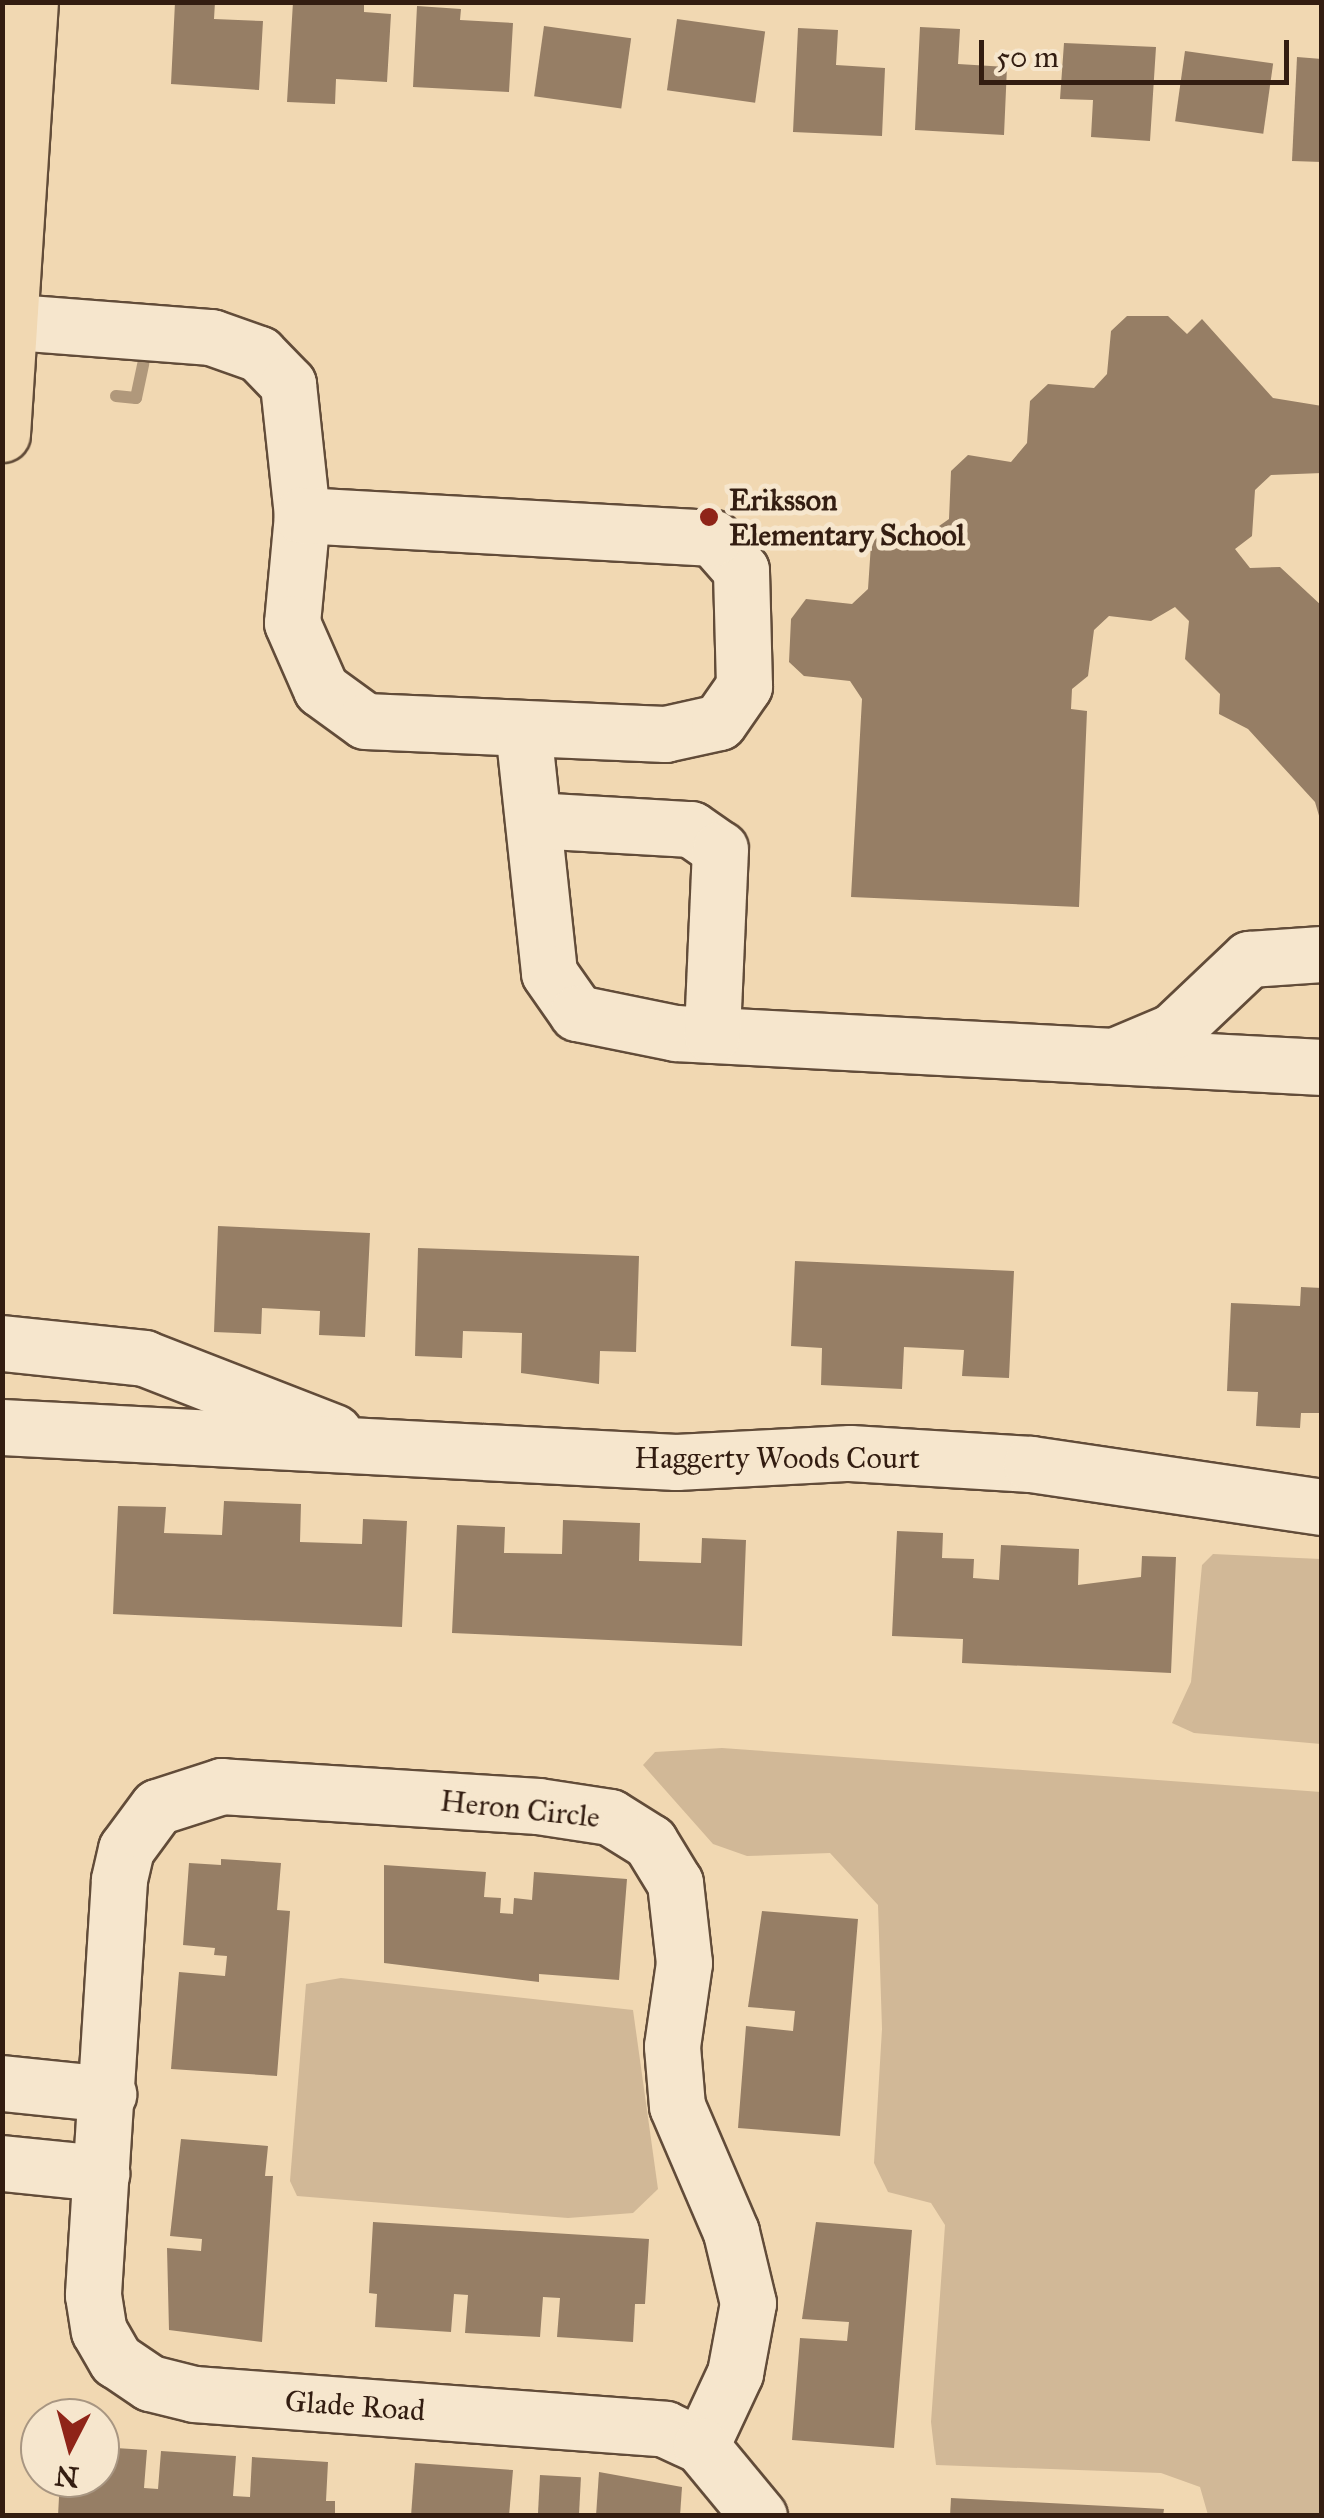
<!DOCTYPE html>
<style>
body{margin:0}
#map{position:relative;width:1324px;height:2518px;overflow:hidden;background:#f1d8b2;font-family:"IM FELL Great Primer",serif}
div>[style]{position:absolute}
[style*='--x']{left:calc(var(--x)*1px);top:calc(var(--y)*1px);width:calc(var(--w)*1px);rotate:calc(var(--a)*1deg)}
.green>*{inset:0;background:#d1b897}
.stream>*{height:12px;margin:-6px;padding:0 6px;transform-origin:6px;border-radius:6px;background:#b0987b}
.building>*{inset:0;background:#967e65;transform-origin:0 0}
.roads{filter:drop-shadow(2px 0 #624c39) drop-shadow(-2px 0 #624c39) drop-shadow(0 2px #624c39) drop-shadow(0 -2px #624c39)}
.minor>*{height:55px;margin:-27.5px;padding:0 27.5px;transform-origin:27.5px;border-radius:27.5px;background:#f6e6cd}
.major>*{height:55px;margin:-27.5px;padding:0 27.5px;transform-origin:27.5px;border-radius:27.5px;background:#f1d8b2}
.dots>*{width:28px;height:28px;translate:-50% -50%;box-sizing:border-box;border:5px solid #f6e6cd;border-radius:50%}
span{translate:-50% -50%;white-space:nowrap;text-align:center;line-height:1.15;-webkit-text-stroke:10px #f6e6cd;paint-order:stroke}
.poi-label{font-size:30px;color:#331d11;font-weight:700}
.left{translate:0 -50%;text-align:left}
.street-label{font-size:30px;color:#331d11}
.frame{position:absolute;inset:0;border:5px solid #331d11;pointer-events:none}
.north{position:absolute;left:20px;top:2398px;width:100px;height:100px;box-sizing:border-box;background:#f6e6cd;border:2px solid #a89682;border-radius:50%;rotate:186deg;font-size:28px;font-weight:700;line-height:40px;text-align:center;color:#331d11}
.north::after{content:'';display:block;margin:auto;width:35px;height:45px;background:#8f2418;clip-path:polygon(50% 0,100% 100%,50% 72%,0 100%)}
.scale{position:absolute;left:979px;top:40px;width:310px;height:45px;box-sizing:border-box;border:5px solid #331d11;border-top:0;padding-left:12px;font-size:30px;line-height:35px;white-space:nowrap;color:#331d11;-webkit-text-stroke:8px #f6e6cd;paint-order:stroke}
</style>
<div id="map">
<div class="green">
<div style="clip-path:polygon(1213px 1554px,1321px 1559px,1321px 1744px,1194px 1733px,1172px 1723px,1191px 1682px,1202px 1565px)"></div>
<div style="clip-path:polygon(722px 1748px,1321px 1792px,1321px 2515px,1208px 2515px,1200px 2487px,1161px 2473px,936px 2465px,931px 2422px,945px 2225px,931px 2203px,888px 2192px,874px 2163px,882px 2029px,878px 1905px,830px 1853px,747px 1856px,713px 1844px,643px 1765px,655px 1752px)"></div>
<div style="clip-path:polygon(341px 1978px,633px 2010px,658px 2189px,633px 2213px,568px 2218px,297px 2196px,290px 2181px,306px 1984px)"></div>
</div>
<div class="stream">
<div style="--x:116;--y:396;--w:20;--a:6"></div>
<div style="--x:136;--y:398;--w:35;--a:-78"></div>
</div>
<div class="building">
<div style="clip-path:polygon(175px 2px,215px 2px,214px 19px,263px 21px,259px 90px,171px 84px)"></div>
<div style="clip-path:polygon(293px 2px,364px 2px,364px 12px,391px 14px,387px 82px,336px 79px,335px 104px,287px 102px)"></div>
<div style="clip-path:polygon(417px 6px,461px 9px,460px 20px,513px 23px,509px 92px,413px 87px)"></div>
<div style="left:677px;top:19px;width:89px;height:72px;rotate:8deg"></div>
<div style="left:544px;top:26px;width:88px;height:71px;rotate:8deg"></div>
<div style="clip-path:polygon(920px 27px,960px 29px,958px 64px,1007px 67px,1004px 135px,915px 130px)"></div>
<div style="clip-path:polygon(798px 28px,838px 30px,836px 65px,885px 68px,882px 136px,793px 132px)"></div>
<div style="clip-path:polygon(1064px 43px,1156px 47px,1150px 141px,1091px 137px,1093px 100px,1060px 99px)"></div>
<div style="left:1185px;top:51px;width:89px;height:71px;rotate:8deg"></div>
<div style="clip-path:polygon(1297px 57px,1322px 59px,1322px 162px,1292px 161px)"></div>
<div style="clip-path:polygon(1127px 316px,1168px 316px,1187px 334px,1202px 319px,1273px 398px,1322px 406px,1322px 473px,1271px 475px,1255px 490px,1252px 536px,1235px 549px,1250px 568px,1280px 567px,1322px 606px,1322px 826px,1315px 802px,1248px 729px,1219px 714px,1220px 694px,1185px 659px,1189px 621px,1175px 607px,1151px 621px,1109px 616px,1094px 630px,1088px 676px,1072px 689px,1071px 709px,1087px 711px,1079px 907px,851px 897px,862px 699px,850px 681px,804px 676px,789px 662px,791px 619px,806px 599px,852px 604px,868px 589px,871px 544px,887px 527px,932px 531px,949px 519px,951px 471px,968px 455px,1011px 462px,1027px 443px,1030px 401px,1048px 384px,1094px 388px,1107px 374px,1111px 331px)"></div>
<div style="clip-path:polygon(218px 1226px,370px 1233px,365px 1337px,319px 1335px,320px 1311px,262px 1308px,261px 1334px,214px 1332px)"></div>
<div style="clip-path:polygon(418px 1248px,639px 1256px,636px 1352px,600px 1351px,599px 1384px,521px 1373px,522px 1333px,463px 1331px,462px 1358px,415px 1356px)"></div>
<div style="clip-path:polygon(795px 1261px,1014px 1271px,1009px 1378px,962px 1376px,964px 1350px,904px 1347px,902px 1389px,821px 1385px,822px 1348px,791px 1346px)"></div>
<div style="clip-path:polygon(1301px 1287px,1322px 1288px,1322px 1413px,1301px 1413px,1300px 1428px,1256px 1426px,1258px 1392px,1227px 1391px,1231px 1303px,1300px 1306px)"></div>
<div style="clip-path:polygon(224px 1501px,301px 1504px,300px 1542px,362px 1544px,363px 1519px,407px 1521px,402px 1627px,113px 1614px,118px 1506px,166px 1507px,164px 1533px,222px 1535px)"></div>
<div style="clip-path:polygon(563px 1520px,640px 1523px,639px 1561px,701px 1563px,702px 1538px,746px 1540px,742px 1646px,452px 1633px,457px 1525px,505px 1527px,504px 1553px,562px 1554px)"></div>
<div style="clip-path:polygon(897px 1531px,943px 1533px,942px 1558px,974px 1559px,973px 1578px,999px 1580px,1001px 1545px,1079px 1549px,1078px 1585px,1141px 1577px,1142px 1556px,1176px 1557px,1171px 1673px,962px 1663px,963px 1639px,892px 1636px)"></div>
<div style="clip-path:polygon(221px 1859px,281px 1863px,277px 1910px,290px 1911px,277px 2076px,171px 2069px,179px 1972px,225px 1976px,227px 1956px,214px 1955px,215px 1948px,183px 1945px,189px 1863px,221px 1865px)"></div>
<div style="clip-path:polygon(384px 1865px,486px 1872px,484px 1897px,501px 1898px,500px 1913px,513px 1914px,514px 1898px,532px 1900px,534px 1872px,627px 1879px,619px 1980px,539px 1974px,539px 1982px,384px 1963px)"></div>
<div style="clip-path:polygon(762px 1911px,858px 1919px,840px 2136px,738px 2128px,746px 2026px,793px 2031px,795px 2011px,748px 2007px)"></div>
<div style="clip-path:polygon(181px 2139px,268px 2146px,265px 2176px,273px 2176px,262px 2342px,169px 2330px,167px 2248px,201px 2251px,202px 2239px,170px 2236px)"></div>
<div style="clip-path:polygon(373px 2222px,649px 2239px,645px 2304px,635px 2304px,633px 2342px,557px 2337px,560px 2298px,543px 2297px,540px 2337px,465px 2333px,468px 2295px,454px 2294px,451px 2332px,375px 2327px,377px 2294px,369px 2293px)"></div>
<div style="clip-path:polygon(816px 2222px,912px 2230px,894px 2448px,792px 2440px,800px 2338px,847px 2341px,849px 2322px,802px 2319px)"></div>
<div style="clip-path:polygon(100px 2447px,147px 2450px,144px 2488px,158px 2489px,161px 2451px,236px 2456px,233px 2496px,250px 2497px,252px 2457px,328px 2462px,326px 2501px,335px 2501px,335px 2516px,58px 2516px,60px 2478px,100px 2478px)"></div>
<div style="clip-path:polygon(415px 2463px,513px 2470px,509px 2516px,411px 2516px)"></div>
<div style="clip-path:polygon(599px 2472px,682px 2487px,680px 2516px,596px 2516px)"></div>
<div style="left:540px;top:2475px;width:41px;height:41px;rotate:3deg"></div>
<div style="clip-path:polygon(951px 2498px,1164px 2509px,1163px 2516px,950px 2516px)"></div>
</div>
<div class="roads">
<div class="minor">
<div style="--x:2;--y:321;--w:210;--a:4.4"></div>
<div style="--x:211;--y:337;--w:51;--a:19.5"></div>
<div style="--x:259;--y:354;--w:42;--a:46"></div>
<div style="--x:288;--y:384;--w:132;--a:83.9"></div>
<div style="--x:302;--y:515;--w:108;--a:95.3"></div>
<div style="--x:292;--y:623;--w:72;--a:66.3"></div>
<div style="--x:321;--y:689;--w:54;--a:36"></div>
<div style="--x:365;--y:721;--w:300;--a:2.5"></div>
<div style="--x:665;--y:734;--w:55;--a:-12.5"></div>
<div style="--x:719;--y:722;--w:44;--a:-55.2"></div>
<div style="--x:744;--y:686;--w:116;--a:-91.5"></div>
<div style="--x:741;--y:570;--w:43;--a:-131.2"></div>
<div style="--x:713;--y:538;--w:412;--a:-176.8"></div>
<div style="--x:523;--y:729;--w:245;--a:83.9"></div>
<div style="--x:549;--y:973;--w:49;--a:55"></div>
<div style="--x:577;--y:1013;--w:100;--a:11.5"></div>
<div style="--x:675;--y:1033;--w:648;--a:3.01"></div>
<div style="--x:533;--y:820;--w:158;--a:3.3"></div>
<div style="--x:691;--y:829;--w:35;--a:35"></div>
<div style="--x:720;--y:849;--w:186;--a:92.5"></div>
<div style="--x:1116;--y:1055;--w:62;--a:-22.8"></div>
<div style="--x:1173;--y:1031;--w:105;--a:-43.5"></div>
<div style="--x:1249;--y:959;--w:73;--a:-3.9"></div>
<div style="--x:2;--y:1343;--w:143;--a:6"></div>
<div style="--x:144;--y:1358;--w:204;--a:21.3"></div>
<div style="--x:2;--y:1427;--w:675;--a:2.97"></div>
<div style="--x:676;--y:1462;--w:174;--a:-3"></div>
<div style="--x:850;--y:1453;--w:181;--a:3.5"></div>
<div style="--x:1031;--y:1464;--w:294;--a:8.4"></div>
<div style="--x:2;--y:2083;--w:107;--a:5.9"></div>
<div style="--x:2;--y:2163;--w:100;--a:5.8"></div>
<div style="--x:701;--y:2446;--w:81;--a:-65"></div>
<div style="--x:735;--y:2373;--w:71;--a:-79.5"></div>
<div style="--x:748;--y:2303;--w:73;--a:-103.5"></div>
<div style="--x:731;--y:2232;--w:137;--a:-113.2"></div>
<div style="--x:677;--y:2106;--w:60;--a:-94.8"></div>
<div style="--x:672;--y:2046;--w:84;--a:-81.8"></div>
<div style="--x:684;--y:1963;--w:81;--a:-96.4"></div>
<div style="--x:675;--y:1883;--w:48;--a:-121.4"></div>
<div style="--x:650;--y:1842;--w:47;--a:-148"></div>
<div style="--x:610;--y:1817;--w:73;--a:-171.3"></div>
<div style="--x:538;--y:1806;--w:317;--a:-176.4"></div>
<div style="--x:222;--y:1786;--w:68;--a:162.1"></div>
<div style="--x:157;--y:1807;--w:52;--a:126.4"></div>
<div style="--x:126;--y:1849;--w:32;--a:103"></div>
<div style="--x:119;--y:1880;--w:416;--a:93.6"></div>
<div style="--x:93;--y:2295;--w:36;--a:81"></div>
<div style="--x:99;--y:2331;--w:34;--a:60"></div>
<div style="--x:116;--y:2360;--w:41;--a:34.1"></div>
<div style="--x:150;--y:2383;--w:45;--a:14"></div>
<div style="--x:194;--y:2394;--w:472;--a:4.2"></div>
<div style="--x:665;--y:2429;--w:40;--a:25"></div>
<div style="--x:701;--y:2446;--w:91;--a:50.4"></div>
</div>
<div class="major">
<div style="--x:2;--y:434;--w:433;--a:-86.3"></div>
</div>
</div>
<div class="dots">
<div style="left:709px;top:517px;background:#8f2418"></div>
</div>
<div class="poi-label">
<span class="left" style="left:729px;top:517px">Eriksson<br>Elementary School</span>
</div>
<div class="street-label">
<span style="left:777px;top:1458px">Haggerty Woods Court</span>
<span style="left:520px;top:1809px;rotate:6deg">Heron Circle</span>
<span style="left:355px;top:2406px;rotate:4deg">Glade Road</span>
</div>
<div class="frame"></div>
<div class="north">N</div>
<div class="scale">50 m</div>
</div>
